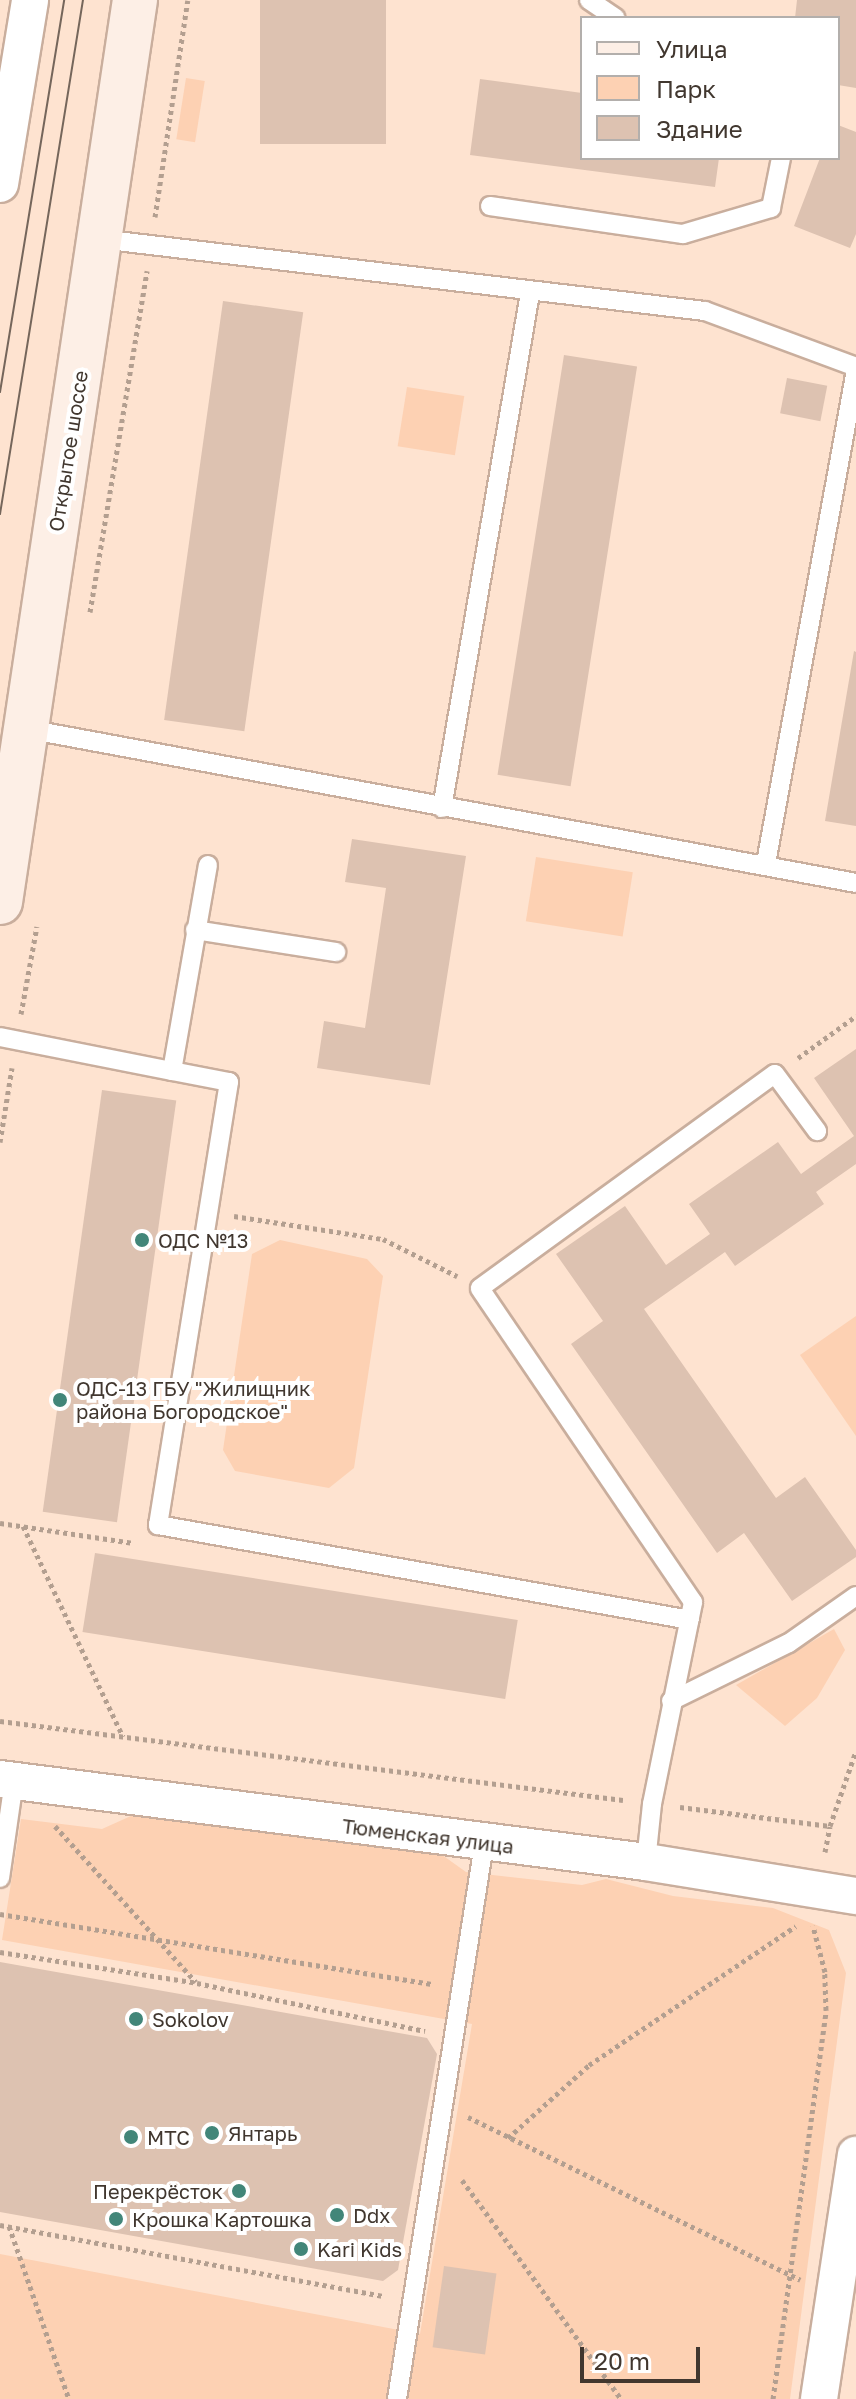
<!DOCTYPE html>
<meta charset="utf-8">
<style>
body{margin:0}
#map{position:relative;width:856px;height:2399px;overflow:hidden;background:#fee3d0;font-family:"Golos Text",sans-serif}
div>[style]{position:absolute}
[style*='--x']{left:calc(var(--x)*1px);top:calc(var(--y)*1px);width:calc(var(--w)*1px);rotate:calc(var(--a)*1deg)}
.green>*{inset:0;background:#fdd1b3;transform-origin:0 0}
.building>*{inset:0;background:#ddc2b1;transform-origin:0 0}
.path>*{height:5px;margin-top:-2.5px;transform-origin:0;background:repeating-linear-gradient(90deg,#b39f90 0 4px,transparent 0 8px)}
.roads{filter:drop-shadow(2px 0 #c9ae9d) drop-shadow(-2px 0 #c9ae9d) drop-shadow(0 2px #c9ae9d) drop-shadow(0 -2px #c9ae9d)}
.service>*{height:18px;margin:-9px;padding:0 9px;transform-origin:9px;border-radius:9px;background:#fff}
.minor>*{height:36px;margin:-18px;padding:0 18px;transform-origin:18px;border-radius:18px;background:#fff}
.secondary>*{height:44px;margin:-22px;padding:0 22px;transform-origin:22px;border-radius:22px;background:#fdefe6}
.tram>*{height:2px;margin:-1px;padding:0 1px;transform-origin:1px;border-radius:1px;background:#75665b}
.dots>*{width:22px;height:22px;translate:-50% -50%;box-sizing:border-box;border:4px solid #fff;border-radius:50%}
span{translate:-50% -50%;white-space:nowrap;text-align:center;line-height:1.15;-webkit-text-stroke:8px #fff;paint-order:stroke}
.street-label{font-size:20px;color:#41372f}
.poi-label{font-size:20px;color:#41372f}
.left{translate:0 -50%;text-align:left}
.right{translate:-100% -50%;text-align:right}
.legend{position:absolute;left:580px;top:16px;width:260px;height:144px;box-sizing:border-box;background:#fff;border:2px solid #b3afac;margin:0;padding:10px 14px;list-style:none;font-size:24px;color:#41372f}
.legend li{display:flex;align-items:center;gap:16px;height:40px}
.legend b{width:40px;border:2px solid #b3afac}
.scale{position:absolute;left:580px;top:2347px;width:120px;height:36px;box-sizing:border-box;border:4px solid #41372f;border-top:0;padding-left:10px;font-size:24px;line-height:28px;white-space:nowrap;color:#41372f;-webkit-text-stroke:6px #fff;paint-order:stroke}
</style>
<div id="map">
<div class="green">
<div style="left:186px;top:78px;width:19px;height:62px;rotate:9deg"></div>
<div style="left:407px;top:387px;width:58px;height:60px;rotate:9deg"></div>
<div style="left:536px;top:857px;width:98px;height:65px;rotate:9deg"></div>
<div style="clip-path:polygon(280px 1240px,367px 1259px,383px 1276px,354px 1468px,329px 1488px,235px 1471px,223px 1450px,252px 1254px)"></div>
<div style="clip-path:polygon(856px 1316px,856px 1436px,800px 1355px)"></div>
<div style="clip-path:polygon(834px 1629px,845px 1650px,817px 1698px,785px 1726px,736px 1685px)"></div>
<div style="clip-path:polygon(142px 1811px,431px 1847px,466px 1872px,582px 1885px,606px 1879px,673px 1896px,773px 1908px,829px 1930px,846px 1973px,790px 2399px,0 2399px,0 2254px,420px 2334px,472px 2024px,2px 1940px,21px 1819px,102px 1829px)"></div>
</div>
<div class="building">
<div style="left:260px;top:0;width:126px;height:144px"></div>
<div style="clip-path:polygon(797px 0,856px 0,856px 88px,838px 85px,838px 18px,795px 18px)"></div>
<div style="clip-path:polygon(480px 79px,582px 93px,582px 158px,719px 158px,715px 187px,470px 155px)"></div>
<div style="clip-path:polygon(838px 125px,856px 132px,856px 234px,850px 248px,794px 226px,820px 158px,838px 158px)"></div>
<div style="left:223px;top:301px;width:81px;height:423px;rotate:8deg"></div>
<div style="left:564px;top:355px;width:74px;height:425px;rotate:9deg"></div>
<div style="left:787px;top:378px;width:41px;height:36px;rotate:11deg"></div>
<div style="clip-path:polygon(854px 651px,856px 652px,856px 826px,825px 821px)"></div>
<div style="clip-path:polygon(352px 839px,466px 856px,430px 1085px,317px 1068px,324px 1021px,365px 1028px,386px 888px,345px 882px)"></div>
<div style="clip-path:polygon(856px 1049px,856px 1164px,816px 1192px,824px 1204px,735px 1266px,725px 1252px,644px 1309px,776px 1498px,805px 1477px,856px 1550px,856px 1557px,792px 1601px,744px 1533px,717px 1553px,571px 1344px,603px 1321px,556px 1254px,625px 1206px,666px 1265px,710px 1234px,689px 1204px,778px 1142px,801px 1174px,854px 1136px,814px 1078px)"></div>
<div style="left:102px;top:1090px;width:75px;height:426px;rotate:8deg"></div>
<div style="left:95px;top:1553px;width:428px;height:80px;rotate:9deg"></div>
<div style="clip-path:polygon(0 1962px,427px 2038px,437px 2054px,398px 2270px,383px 2281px,0 2212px)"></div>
<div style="left:444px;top:2266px;width:53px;height:82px;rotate:8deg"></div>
</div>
<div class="path">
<div style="--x:155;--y:217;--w:219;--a:-81.4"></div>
<div style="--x:90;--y:612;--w:346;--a:-80.5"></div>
<div style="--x:21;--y:1014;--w:89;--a:-79.7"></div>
<div style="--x:798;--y:1058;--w:72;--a:-35.9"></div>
<div style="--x:0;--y:1142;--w:75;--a:-80.8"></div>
<div style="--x:234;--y:1216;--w:151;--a:8.8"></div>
<div style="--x:383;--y:1239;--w:83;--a:26.6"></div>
<div style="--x:0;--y:1523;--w:135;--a:8.5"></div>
<div style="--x:23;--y:1526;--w:233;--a:64.6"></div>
<div style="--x:0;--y:1721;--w:628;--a:7.23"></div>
<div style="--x:680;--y:1807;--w:151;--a:7.2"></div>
<div style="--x:830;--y:1826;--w:79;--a:-70.9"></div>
<div style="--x:55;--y:1826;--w:210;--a:47.9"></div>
<div style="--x:825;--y:1852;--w:26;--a:-79"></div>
<div style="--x:0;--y:1914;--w:439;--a:9.2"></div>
<div style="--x:0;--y:1952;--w:199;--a:8.9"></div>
<div style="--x:197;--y:1983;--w:233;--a:11.9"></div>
<div style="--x:468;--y:2117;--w:370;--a:26.1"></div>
<div style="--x:508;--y:2138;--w:109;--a:-42"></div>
<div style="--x:589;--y:2065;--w:249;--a:-33.9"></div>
<div style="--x:462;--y:2180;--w:271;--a:54"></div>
<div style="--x:0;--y:2225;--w:391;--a:10.5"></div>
<div style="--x:9;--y:2226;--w:183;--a:70.9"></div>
<div style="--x:773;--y:2399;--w:393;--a:-82.2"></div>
<div style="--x:826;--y:2010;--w:38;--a:-92"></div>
<div style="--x:825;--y:1972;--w:48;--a:-104.6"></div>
</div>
<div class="roads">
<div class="service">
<div style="--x:589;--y:0;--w:32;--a:34"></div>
<div style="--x:490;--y:206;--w:195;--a:8.3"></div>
<div style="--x:683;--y:234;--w:92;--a:-16.5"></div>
<div style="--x:771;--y:208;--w:51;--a:-78.7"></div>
<div style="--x:100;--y:239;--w:609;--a:6.79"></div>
<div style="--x:705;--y:311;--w:161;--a:20.3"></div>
<div style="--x:27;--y:729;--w:843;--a:10.52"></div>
<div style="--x:442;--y:808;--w:522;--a:-80.3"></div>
<div style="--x:766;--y:863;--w:501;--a:-79.65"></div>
<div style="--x:195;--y:930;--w:143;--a:8.9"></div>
<div style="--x:0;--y:1037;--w:175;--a:11.2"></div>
<div style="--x:172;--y:1071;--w:209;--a:-80.1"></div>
<div style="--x:172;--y:1071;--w:58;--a:10.9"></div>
<div style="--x:229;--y:1082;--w:449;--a:99.1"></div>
<div style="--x:158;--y:1525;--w:540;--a:10.12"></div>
<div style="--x:671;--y:1701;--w:131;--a:-26.2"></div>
<div style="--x:789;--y:1643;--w:82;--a:-35"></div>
<div style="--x:646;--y:1862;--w:58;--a:-84.1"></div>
<div style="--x:652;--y:1804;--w:206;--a:-78.5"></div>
<div style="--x:693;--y:1602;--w:379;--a:-124.2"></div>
<div style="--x:480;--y:1288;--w:364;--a:-36"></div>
<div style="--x:775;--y:1074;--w:71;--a:53.6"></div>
<div style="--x:0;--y:1878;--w:98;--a:-81.8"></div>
<div style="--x:397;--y:2399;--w:562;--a:-81.09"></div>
</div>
<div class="minor">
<div style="--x:0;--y:184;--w:186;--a:-80.7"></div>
<div style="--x:0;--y:1779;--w:651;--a:7.32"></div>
<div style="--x:646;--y:1862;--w:213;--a:9.2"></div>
<div style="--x:819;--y:2399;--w:247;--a:-81.4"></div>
</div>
<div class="secondary">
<div style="--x:0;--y:902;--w:912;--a:-81.49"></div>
</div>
</div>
<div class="tram">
<div style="--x:0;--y:392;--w:397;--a:-80.7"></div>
<div style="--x:0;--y:514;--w:521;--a:-80.83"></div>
</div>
<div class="dots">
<div style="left:142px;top:1240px;background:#428679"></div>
<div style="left:60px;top:1400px;background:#428679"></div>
<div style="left:136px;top:2019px;background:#428679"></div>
<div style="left:212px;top:2133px;background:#428679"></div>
<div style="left:131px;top:2137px;background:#428679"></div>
<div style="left:239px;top:2191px;background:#428679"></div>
<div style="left:337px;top:2215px;background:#428679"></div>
<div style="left:116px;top:2219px;background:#428679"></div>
<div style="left:301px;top:2249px;background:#428679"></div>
</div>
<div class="street-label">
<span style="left:68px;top:451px;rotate:-81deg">Открытое шоссе</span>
<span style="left:428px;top:1836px;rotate:7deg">Тюменская улица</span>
</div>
<div class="poi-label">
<span class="left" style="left:158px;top:1240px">ОДС №13</span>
<span class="left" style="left:76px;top:1400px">ОДС-13 ГБУ "Жилищник<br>района Богородское"</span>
<span class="left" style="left:152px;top:2019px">Sokolov</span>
<span class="left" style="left:228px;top:2133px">Янтарь</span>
<span class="left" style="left:147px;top:2137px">МТС</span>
<span class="right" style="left:223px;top:2191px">Перекрёсток</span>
<span class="left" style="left:353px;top:2215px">Ddx</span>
<span class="left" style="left:132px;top:2219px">Крошка Картошка</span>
<span class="left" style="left:317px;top:2249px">Kari Kids</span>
</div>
<ul class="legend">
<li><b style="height:10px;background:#fdefe6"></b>Улица</li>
<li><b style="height:22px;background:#fdd1b3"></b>Парк</li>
<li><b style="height:22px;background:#ddc2b1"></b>Здание</li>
</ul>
<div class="scale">20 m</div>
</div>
